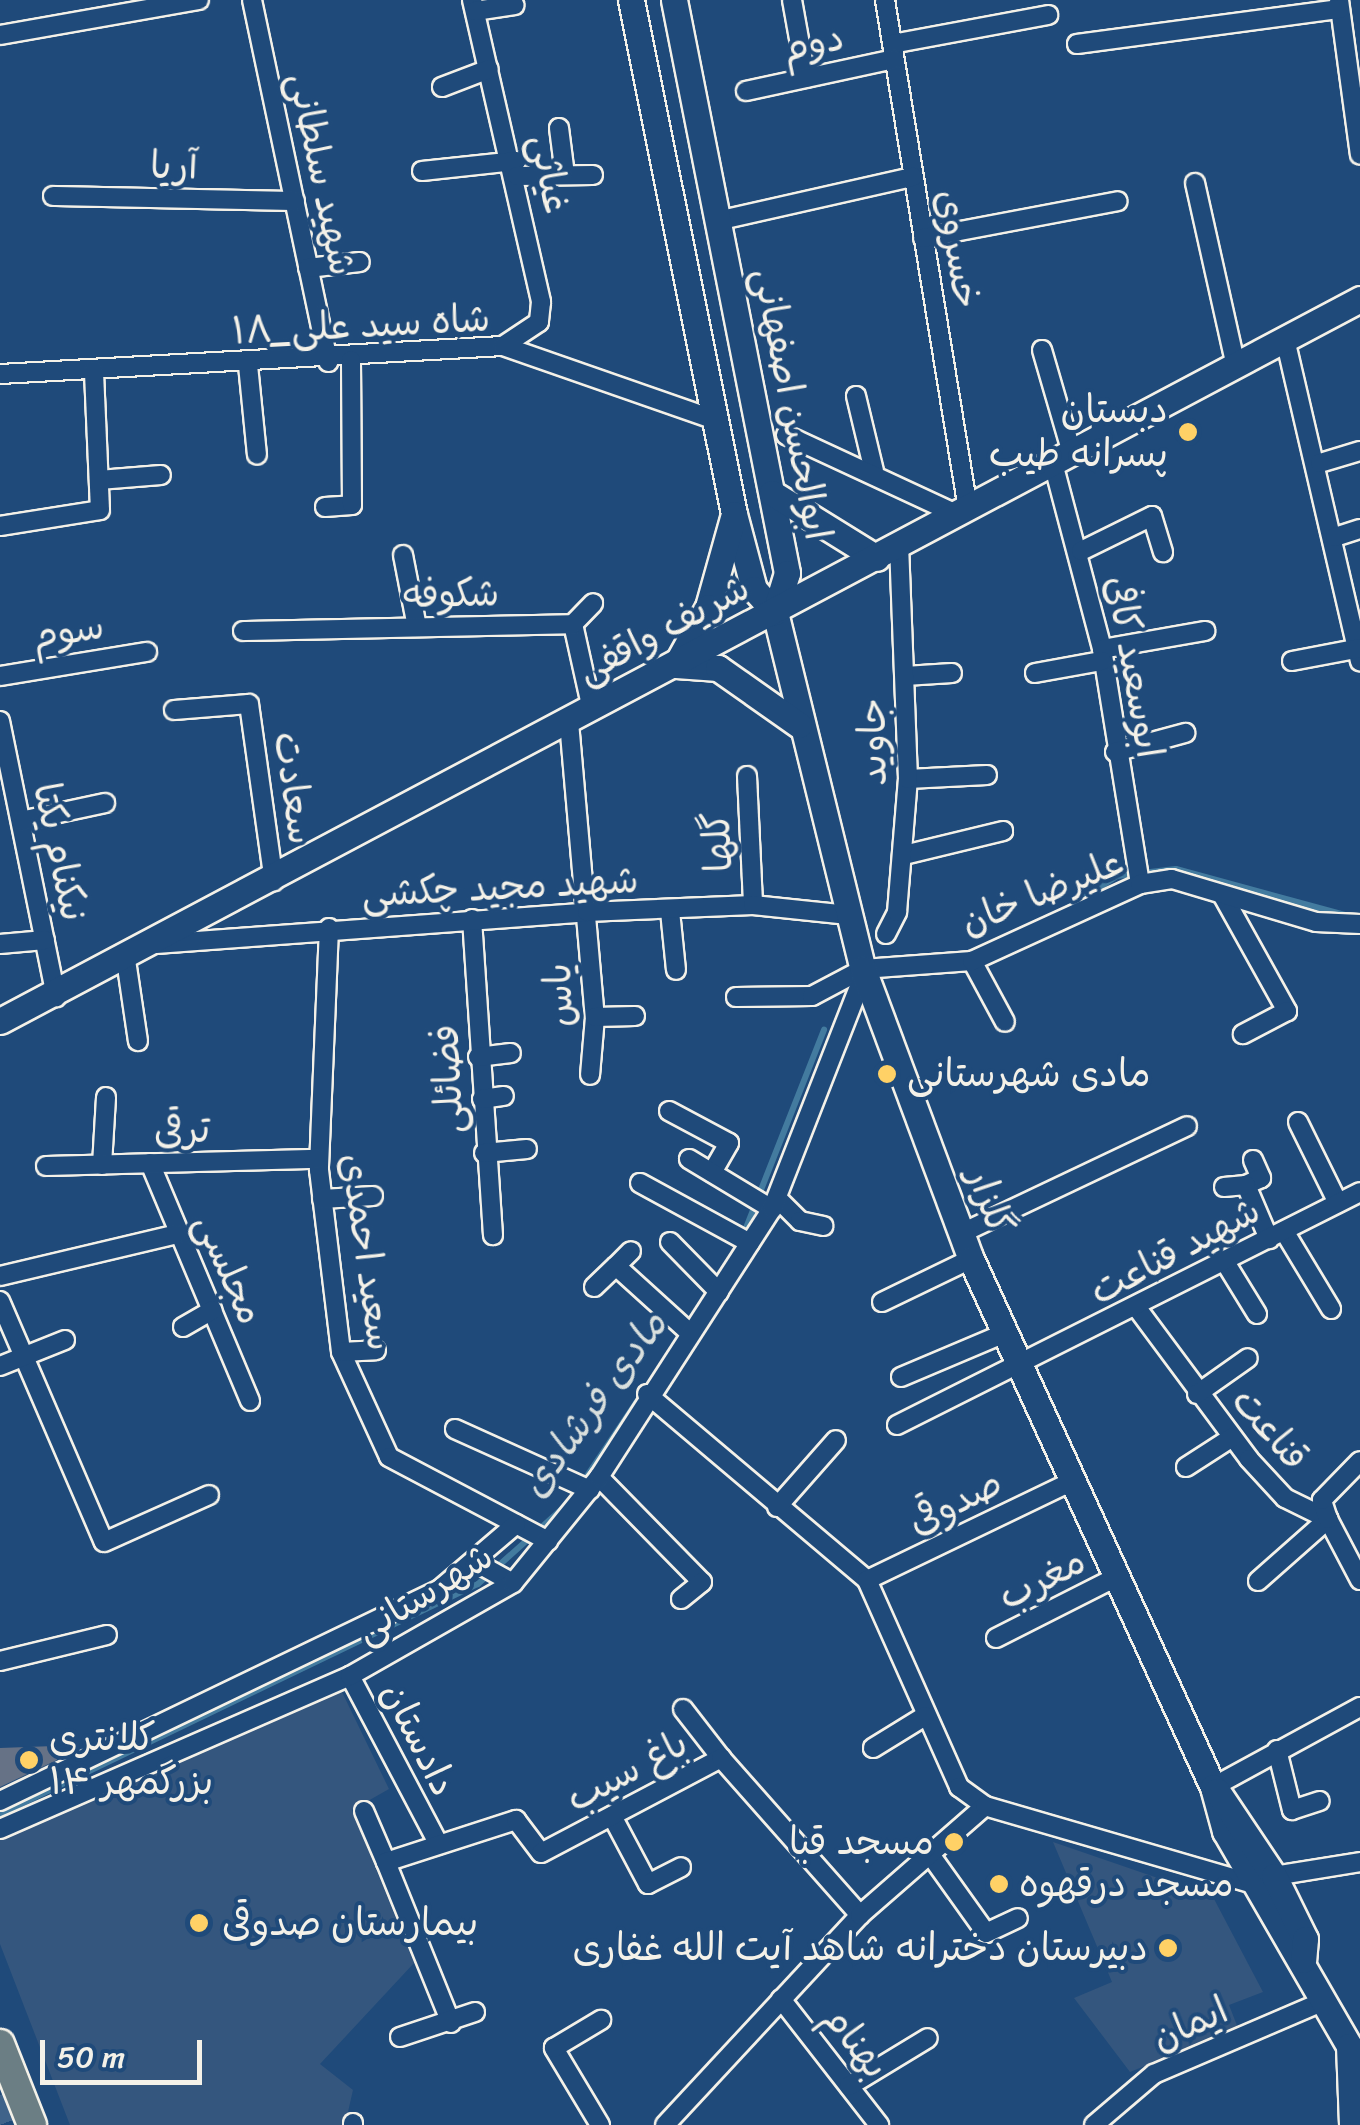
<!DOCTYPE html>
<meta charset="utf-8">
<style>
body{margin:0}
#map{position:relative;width:1360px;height:2125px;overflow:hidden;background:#1f4a7a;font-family:Sriracha,"Playpen Sans Arabic",sans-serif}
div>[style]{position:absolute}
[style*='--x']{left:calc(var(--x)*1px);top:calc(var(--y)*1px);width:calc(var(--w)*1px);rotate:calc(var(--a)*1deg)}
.built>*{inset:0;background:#34567e}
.stream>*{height:6px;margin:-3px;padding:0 3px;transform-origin:3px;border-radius:3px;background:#437b9f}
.building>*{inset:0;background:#667286}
.primary-tunnel>*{height:28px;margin-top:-14px;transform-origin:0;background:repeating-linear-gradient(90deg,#3f638a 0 28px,transparent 0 42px)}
.roads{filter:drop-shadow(2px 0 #f4f1e8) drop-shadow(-2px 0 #f4f1e8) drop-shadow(0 2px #f4f1e8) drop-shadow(0 -2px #f4f1e8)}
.street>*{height:18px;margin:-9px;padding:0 9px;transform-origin:9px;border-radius:9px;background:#1f4a7a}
.secondary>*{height:25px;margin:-12.5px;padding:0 12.5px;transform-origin:12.5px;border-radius:12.5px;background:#1f4a7a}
.primary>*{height:28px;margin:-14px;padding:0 14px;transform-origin:14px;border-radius:14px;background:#6b7e84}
.dots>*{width:28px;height:28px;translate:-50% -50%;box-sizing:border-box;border:5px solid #1f4a7a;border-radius:50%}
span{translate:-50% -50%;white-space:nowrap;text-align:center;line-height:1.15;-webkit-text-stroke:8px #1f4a7a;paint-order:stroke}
.street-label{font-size:38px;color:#f4f1e8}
.poi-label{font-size:38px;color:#f4f1e8}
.right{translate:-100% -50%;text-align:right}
.left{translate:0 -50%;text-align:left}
.water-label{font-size:40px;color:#d9dfdd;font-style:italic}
.scale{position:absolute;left:40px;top:2040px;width:162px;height:45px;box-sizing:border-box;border:5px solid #f4f1e8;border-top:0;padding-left:12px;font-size:30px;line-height:35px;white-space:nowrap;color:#f4f1e8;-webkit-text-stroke:8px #1f4a7a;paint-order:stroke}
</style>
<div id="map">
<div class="built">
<div style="clip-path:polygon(342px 1692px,389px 1789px,352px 1810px,414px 1963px,320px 2064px,353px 2090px,345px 2125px,70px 2125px,0 1944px,0 1840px)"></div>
<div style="clip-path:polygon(1053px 1842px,1213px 1897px,1263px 1992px,1229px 2005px,1238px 2028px,1130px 2072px,1074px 1998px,1112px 1982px)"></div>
</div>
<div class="stream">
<div style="--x:1063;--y:911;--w:64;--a:-32.9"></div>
<div style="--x:1117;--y:876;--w:59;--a:-6.8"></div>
<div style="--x:1176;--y:869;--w:175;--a:15.2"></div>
<div style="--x:742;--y:1238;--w:224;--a:-68.5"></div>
<div style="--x:581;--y:1485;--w:102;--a:-56.2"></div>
<div style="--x:0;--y:1814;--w:530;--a:-25.7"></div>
<div style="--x:478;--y:1584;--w:115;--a:-41.8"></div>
</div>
<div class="building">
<div style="clip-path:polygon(54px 1746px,57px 1760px,0 1787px,0 1748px)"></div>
</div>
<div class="primary-tunnel">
<div style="--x:0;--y:2095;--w:32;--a:70"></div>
</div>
<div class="roads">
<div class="street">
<div style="--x:252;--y:0;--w:370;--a:78.1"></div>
<div style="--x:472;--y:0;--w:310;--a:77.1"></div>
<div style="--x:541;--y:302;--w:20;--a:96"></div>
<div style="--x:539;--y:322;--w:43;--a:146.3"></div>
<div style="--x:792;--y:0;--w:79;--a:79.8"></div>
<div style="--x:885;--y:0;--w:516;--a:80.74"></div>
<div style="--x:1339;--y:0;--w:156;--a:82.3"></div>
<div style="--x:475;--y:11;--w:40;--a:-8.5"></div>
<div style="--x:0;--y:35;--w:202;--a:-10"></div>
<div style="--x:892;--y:44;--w:159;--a:-10.5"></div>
<div style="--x:1077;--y:44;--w:265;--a:-7.6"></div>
<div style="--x:442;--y:87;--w:50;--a:-21"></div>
<div style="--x:746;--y:91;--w:151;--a:-12.2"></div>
<div style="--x:559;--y:128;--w:47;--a:82.7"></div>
<div style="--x:422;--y:171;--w:95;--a:-6.1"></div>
<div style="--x:517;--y:176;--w:76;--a:-0.8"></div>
<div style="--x:1195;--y:183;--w:188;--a:77.4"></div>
<div style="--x:53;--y:196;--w:242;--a:1.2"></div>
<div style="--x:717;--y:221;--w:201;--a:-12.7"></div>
<div style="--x:923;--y:238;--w:198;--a:-10.7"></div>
<div style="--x:308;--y:268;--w:52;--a:-6.6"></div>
<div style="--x:1285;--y:339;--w:331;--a:76.9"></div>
<div style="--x:1042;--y:350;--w:107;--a:73.8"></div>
<div style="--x:248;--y:365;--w:90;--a:84.3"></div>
<div style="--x:0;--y:374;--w:504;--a:-3.19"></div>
<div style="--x:503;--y:346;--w:222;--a:19.2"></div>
<div style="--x:856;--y:396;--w:77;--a:76.5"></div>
<div style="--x:786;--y:435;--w:187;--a:24.9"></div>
<div style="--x:1053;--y:463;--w:192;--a:75.2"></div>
<div style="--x:1102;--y:649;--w:238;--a:80.8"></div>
<div style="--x:1320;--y:463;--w:42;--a:-16.7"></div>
<div style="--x:99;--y:480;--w:62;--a:-4.6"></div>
<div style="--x:325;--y:507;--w:27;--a:-4"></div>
<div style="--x:352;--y:505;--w:145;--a:-90.4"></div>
<div style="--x:0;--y:526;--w:101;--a:-9.1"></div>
<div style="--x:100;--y:510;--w:140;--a:-92.5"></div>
<div style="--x:1335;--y:537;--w:26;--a:-18"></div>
<div style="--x:1081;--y:551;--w:79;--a:-26.2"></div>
<div style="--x:1152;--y:516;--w:38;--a:73"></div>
<div style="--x:403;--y:555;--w:73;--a:79"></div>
<div style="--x:573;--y:624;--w:88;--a:77.5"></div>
<div style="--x:573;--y:624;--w:29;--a:-46"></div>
<div style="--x:243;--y:631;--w:330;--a:-1.2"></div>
<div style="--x:1102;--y:649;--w:105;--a:-9.9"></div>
<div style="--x:1292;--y:661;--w:69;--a:-10.8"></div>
<div style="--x:1035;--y:673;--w:68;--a:-10.2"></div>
<div style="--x:0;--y:676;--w:149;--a:-9.3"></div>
<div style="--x:905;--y:676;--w:47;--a:-3.7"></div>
<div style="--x:174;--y:710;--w:75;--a:-4.6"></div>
<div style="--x:249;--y:704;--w:179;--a:82"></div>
<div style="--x:0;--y:721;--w:282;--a:78.5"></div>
<div style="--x:569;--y:722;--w:296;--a:85"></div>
<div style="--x:595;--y:1017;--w:58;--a:94.9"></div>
<div style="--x:1115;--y:752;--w:73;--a:-15.2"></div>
<div style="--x:747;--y:776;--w:129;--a:87.3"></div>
<div style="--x:908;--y:779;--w:79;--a:-2.9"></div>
<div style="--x:21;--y:821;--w:86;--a:-12.1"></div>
<div style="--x:904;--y:855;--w:102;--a:-13.6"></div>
<div style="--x:1223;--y:896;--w:132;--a:60.9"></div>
<div style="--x:1287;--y:1011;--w:50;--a:152.4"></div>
<div style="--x:670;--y:911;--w:59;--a:84.2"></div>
<div style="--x:472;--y:919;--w:317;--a:86.2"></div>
<div style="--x:329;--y:928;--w:242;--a:92.4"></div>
<div style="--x:319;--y:1170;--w:183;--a:83.1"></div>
<div style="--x:341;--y:1352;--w:115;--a:65.4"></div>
<div style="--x:389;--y:1457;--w:180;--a:27.8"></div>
<div style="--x:886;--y:934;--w:25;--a:-63"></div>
<div style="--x:897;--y:912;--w:133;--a:-85.3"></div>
<div style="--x:908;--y:779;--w:233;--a:-92.2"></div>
<div style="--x:0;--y:944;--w:45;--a:-5.1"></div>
<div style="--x:156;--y:944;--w:432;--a:-4.2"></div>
<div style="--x:587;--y:912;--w:166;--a:-2.4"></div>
<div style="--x:753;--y:905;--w:96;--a:6"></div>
<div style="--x:126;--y:960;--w:82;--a:81.6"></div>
<div style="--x:972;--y:961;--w:69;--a:61.6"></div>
<div style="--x:736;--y:997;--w:76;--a:-0.8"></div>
<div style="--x:812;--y:996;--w:58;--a:-27.9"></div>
<div style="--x:863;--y:969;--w:109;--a:-4.2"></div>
<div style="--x:972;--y:961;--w:185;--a:-24.6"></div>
<div style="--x:1140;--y:884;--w:32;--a:-9"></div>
<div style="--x:1172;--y:879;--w:150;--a:16.6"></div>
<div style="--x:1316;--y:922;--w:44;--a:2.6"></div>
<div style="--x:595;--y:1017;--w:40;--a:-1.4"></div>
<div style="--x:478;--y:1057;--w:33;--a:-7"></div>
<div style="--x:482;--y:1099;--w:22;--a:-8"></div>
<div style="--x:669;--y:1111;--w:68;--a:28.1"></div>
<div style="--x:729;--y:1143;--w:34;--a:120"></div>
<div style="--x:1298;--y:1122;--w:90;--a:63.7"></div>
<div style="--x:484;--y:1153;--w:43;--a:-5.3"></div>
<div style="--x:689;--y:1159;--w:97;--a:31.1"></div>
<div style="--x:1253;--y:1160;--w:20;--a:66"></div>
<div style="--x:1261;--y:1178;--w:17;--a:155"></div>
<div style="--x:1246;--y:1185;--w:59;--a:66.9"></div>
<div style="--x:150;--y:1163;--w:258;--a:67.2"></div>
<div style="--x:102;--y:1165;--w:68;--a:-86.6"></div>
<div style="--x:46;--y:1166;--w:273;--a:-1.5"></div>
<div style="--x:640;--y:1183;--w:125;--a:28.6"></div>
<div style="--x:1224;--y:1187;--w:22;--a:-5"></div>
<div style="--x:322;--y:1199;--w:51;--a:-3.4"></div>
<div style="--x:778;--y:1199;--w:31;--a:45"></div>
<div style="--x:800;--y:1221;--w:24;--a:12"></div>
<div style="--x:1284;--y:1231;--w:91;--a:58.9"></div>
<div style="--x:962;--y:1233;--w:249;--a:-25.4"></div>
<div style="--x:670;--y:1242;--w:70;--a:45.6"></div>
<div style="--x:1225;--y:1262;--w:61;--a:58.4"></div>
<div style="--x:616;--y:1266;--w:21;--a:-45"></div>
<div style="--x:0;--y:1276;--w:182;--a:-13.3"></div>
<div style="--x:594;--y:1287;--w:30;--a:-44"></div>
<div style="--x:616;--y:1266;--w:100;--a:42.2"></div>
<div style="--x:0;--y:1301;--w:262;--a:66.7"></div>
<div style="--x:104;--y:1542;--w:115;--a:-24.1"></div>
<div style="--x:882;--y:1302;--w:99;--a:-25.8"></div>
<div style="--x:1137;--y:1308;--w:188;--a:53.4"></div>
<div style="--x:1249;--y:1459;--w:53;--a:47.3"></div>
<div style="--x:1285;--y:1498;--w:48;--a:26"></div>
<div style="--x:1328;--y:1519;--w:69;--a:62.3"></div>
<div style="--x:183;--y:1327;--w:34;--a:-30"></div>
<div style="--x:341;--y:1352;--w:35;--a:-3"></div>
<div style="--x:0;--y:1366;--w:70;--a:-21.8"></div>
<div style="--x:901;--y:1377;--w:111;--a:-22.9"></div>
<div style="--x:647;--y:1394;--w:288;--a:40.2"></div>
<div style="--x:867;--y:1580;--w:227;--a:66"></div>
<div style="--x:959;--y:1787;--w:32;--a:36"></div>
<div style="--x:1197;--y:1394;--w:62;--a:-35.2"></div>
<div style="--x:897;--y:1425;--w:518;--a:-26.71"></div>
<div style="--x:455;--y:1429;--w:148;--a:24.3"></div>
<div style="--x:1186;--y:1467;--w:54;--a:-32.8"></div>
<div style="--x:599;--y:1477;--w:147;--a:45.6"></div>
<div style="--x:702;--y:1582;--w:27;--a:141"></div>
<div style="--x:777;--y:1507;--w:89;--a:-48.6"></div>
<div style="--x:477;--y:1563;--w:41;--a:29.1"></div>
<div style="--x:867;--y:1580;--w:226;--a:-25.7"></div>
<div style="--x:1258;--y:1581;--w:94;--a:-41.5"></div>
<div style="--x:1328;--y:1519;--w:20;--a:-108"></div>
<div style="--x:1322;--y:1500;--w:54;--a:-45.7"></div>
<div style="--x:996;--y:1638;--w:135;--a:-26.9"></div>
<div style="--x:0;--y:1661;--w:110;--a:-13.7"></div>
<div style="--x:350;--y:1676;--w:184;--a:62.2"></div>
<div style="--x:683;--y:1709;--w:62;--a:52.2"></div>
<div style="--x:873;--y:1748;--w:61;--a:-31.6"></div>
<div style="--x:1277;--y:1750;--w:62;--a:76"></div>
<div style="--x:1292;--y:1810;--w:29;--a:-18"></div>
<div style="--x:1213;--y:1787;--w:167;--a:-28.6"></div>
<div style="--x:0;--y:1801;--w:488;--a:-25.7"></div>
<div style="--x:440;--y:1589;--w:100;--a:-40.5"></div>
<div style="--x:364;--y:1811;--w:56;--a:66.7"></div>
<div style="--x:612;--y:1816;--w:77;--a:62.1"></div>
<div style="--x:648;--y:1884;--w:37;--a:-27"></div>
<div style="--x:0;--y:1829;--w:382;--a:-23.6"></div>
<div style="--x:350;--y:1676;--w:188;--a:-29.7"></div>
<div style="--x:513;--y:1583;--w:136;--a:-50.9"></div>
<div style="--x:599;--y:1477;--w:319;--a:-57.2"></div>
<div style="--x:772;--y:1209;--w:252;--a:-68.6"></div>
<div style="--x:929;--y:1853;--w:98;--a:54.5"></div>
<div style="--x:986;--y:1933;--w:35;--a:-25"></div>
<div style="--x:1274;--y:1876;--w:87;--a:-9.2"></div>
<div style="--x:781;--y:1999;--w:160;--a:52.1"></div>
<div style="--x:451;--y:2023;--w:174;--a:-112"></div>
<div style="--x:386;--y:1862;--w:137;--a:-17.9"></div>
<div style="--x:516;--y:1820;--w:41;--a:52.9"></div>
<div style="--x:541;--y:1853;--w:204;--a:-27.8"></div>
<div style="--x:721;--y:1758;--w:210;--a:48.5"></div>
<div style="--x:400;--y:2037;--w:79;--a:-18.4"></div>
<div style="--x:849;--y:2086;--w:92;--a:-31.3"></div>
<div style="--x:353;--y:2125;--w:2;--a:-90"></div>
<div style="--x:600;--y:2125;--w:90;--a:-120.9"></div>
<div style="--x:554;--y:2048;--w:55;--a:-30.8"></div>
<div style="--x:665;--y:2125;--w:287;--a:-47.1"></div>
<div style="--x:860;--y:1915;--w:166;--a:-41.1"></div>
<div style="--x:985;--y:1806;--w:279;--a:16.2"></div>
<div style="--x:1094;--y:2125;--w:79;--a:-40.4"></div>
<div style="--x:1154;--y:2074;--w:185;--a:-23.2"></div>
</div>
<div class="secondary">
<div style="--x:631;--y:0;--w:524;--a:78.67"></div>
<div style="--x:734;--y:514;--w:78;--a:75.1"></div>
<div style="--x:754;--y:589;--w:31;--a:48"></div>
<div style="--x:775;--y:612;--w:368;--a:76.2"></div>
<div style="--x:863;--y:969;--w:309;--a:69.6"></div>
<div style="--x:971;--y:1259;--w:581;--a:65.38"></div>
<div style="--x:1213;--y:1787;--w:46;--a:74.7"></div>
<div style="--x:1225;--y:1831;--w:270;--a:60"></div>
<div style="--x:674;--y:0;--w:584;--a:78.84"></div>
<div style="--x:787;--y:573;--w:41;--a:107.1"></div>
<div style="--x:772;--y:493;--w:123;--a:31.8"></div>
<div style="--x:734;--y:514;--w:97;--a:105.6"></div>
<div style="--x:708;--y:607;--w:66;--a:118.9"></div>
<div style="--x:676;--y:665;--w:42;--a:4.1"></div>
<div style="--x:718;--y:668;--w:99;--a:35.1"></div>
<div style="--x:0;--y:1021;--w:1540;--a:-27.96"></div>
<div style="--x:1217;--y:1791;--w:102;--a:56.2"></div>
<div style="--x:1274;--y:1876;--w:70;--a:63.8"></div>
<div style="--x:1305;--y:1939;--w:21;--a:95"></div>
<div style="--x:1349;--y:2046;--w:79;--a:87.8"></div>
</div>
<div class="primary">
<div style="--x:0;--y:2044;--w:87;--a:68.4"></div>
</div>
</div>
<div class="dots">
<div style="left:1188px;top:432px;background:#ffd166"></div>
<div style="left:887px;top:1074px;background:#ffd166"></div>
<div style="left:29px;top:1760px;background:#ffd166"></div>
<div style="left:954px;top:1842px;background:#ffd166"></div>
<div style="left:999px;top:1884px;background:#ffd166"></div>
<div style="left:199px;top:1923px;background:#ffd166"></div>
<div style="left:1168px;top:1948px;background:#ffd166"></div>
</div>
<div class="street-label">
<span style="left:813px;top:43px;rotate:-12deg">دوم</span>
<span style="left:174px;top:166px;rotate:1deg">آریا</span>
<span style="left:322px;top:174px;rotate:78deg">شهید سلطانی</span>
<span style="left:550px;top:174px;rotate:79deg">غیاثی</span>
<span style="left:958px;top:249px;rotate:81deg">خسروی</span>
<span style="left:361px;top:325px;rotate:-3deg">۱۸_شاه سید علی</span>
<span style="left:792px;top:404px;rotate:79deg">ابوالحسن اصفهانی</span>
<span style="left:451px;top:594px;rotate:-1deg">شکوفه</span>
<span style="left:663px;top:629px;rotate:-28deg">شریف واقفی</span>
<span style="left:68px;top:631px;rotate:-9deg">سوم</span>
<span style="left:1134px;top:667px;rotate:80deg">ابوسعید کافی</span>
<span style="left:873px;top:742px;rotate:-91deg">جاوید</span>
<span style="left:294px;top:788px;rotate:82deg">سعادت</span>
<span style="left:718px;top:842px;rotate:-93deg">گلها</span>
<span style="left:60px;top:852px;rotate:78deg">نیکنام یکتا</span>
<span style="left:500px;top:887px;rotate:-3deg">شهید مجید چکشی</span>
<span style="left:1042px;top:892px;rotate:-22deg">علیرضا خان</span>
<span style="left:559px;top:995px;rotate:-92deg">یاس</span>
<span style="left:448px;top:1079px;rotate:-93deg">فضائلی</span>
<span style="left:182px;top:1130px;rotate:-1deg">ترقی</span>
<span style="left:990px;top:1201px;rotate:70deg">گلزار</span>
<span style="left:1175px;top:1251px;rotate:-28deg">شهید قناعت</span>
<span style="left:367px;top:1252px;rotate:82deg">سعید احمدی</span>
<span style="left:229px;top:1269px;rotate:66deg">مجلسی</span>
<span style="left:1270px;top:1429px;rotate:49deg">قناعت</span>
<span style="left:955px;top:1502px;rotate:-26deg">صدوقی</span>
<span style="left:1042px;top:1579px;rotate:-27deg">مغرب</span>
<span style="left:424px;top:1593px;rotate:-32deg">شهرستانی</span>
<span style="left:419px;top:1739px;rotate:63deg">دادستان</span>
<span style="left:627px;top:1771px;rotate:-28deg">باغ سیب</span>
<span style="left:1190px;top:2024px;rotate:-24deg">ایمان</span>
<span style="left:856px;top:2042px;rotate:52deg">بهنام</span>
</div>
<div class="poi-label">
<span class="right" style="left:1168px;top:432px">دبستان<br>پسرانه طیب</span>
<span class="left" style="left:907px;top:1074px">مادی شهرستانی</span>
<span class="left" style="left:49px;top:1760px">کلانتری<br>۱۴ بزرگمهر</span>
<span class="right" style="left:934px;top:1842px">مسجد قبا</span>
<span class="left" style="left:1019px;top:1884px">مسجد درقهوه</span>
<span class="left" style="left:222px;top:1923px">بیمارستان صدوقی</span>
<span class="right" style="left:1148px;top:1948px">دبیرستان دخترانه شاهد آیت الله غفاری</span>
</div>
<div class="water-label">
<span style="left:593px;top:1404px;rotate:-54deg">مادی فرشادی</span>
</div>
<div class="scale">50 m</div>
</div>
